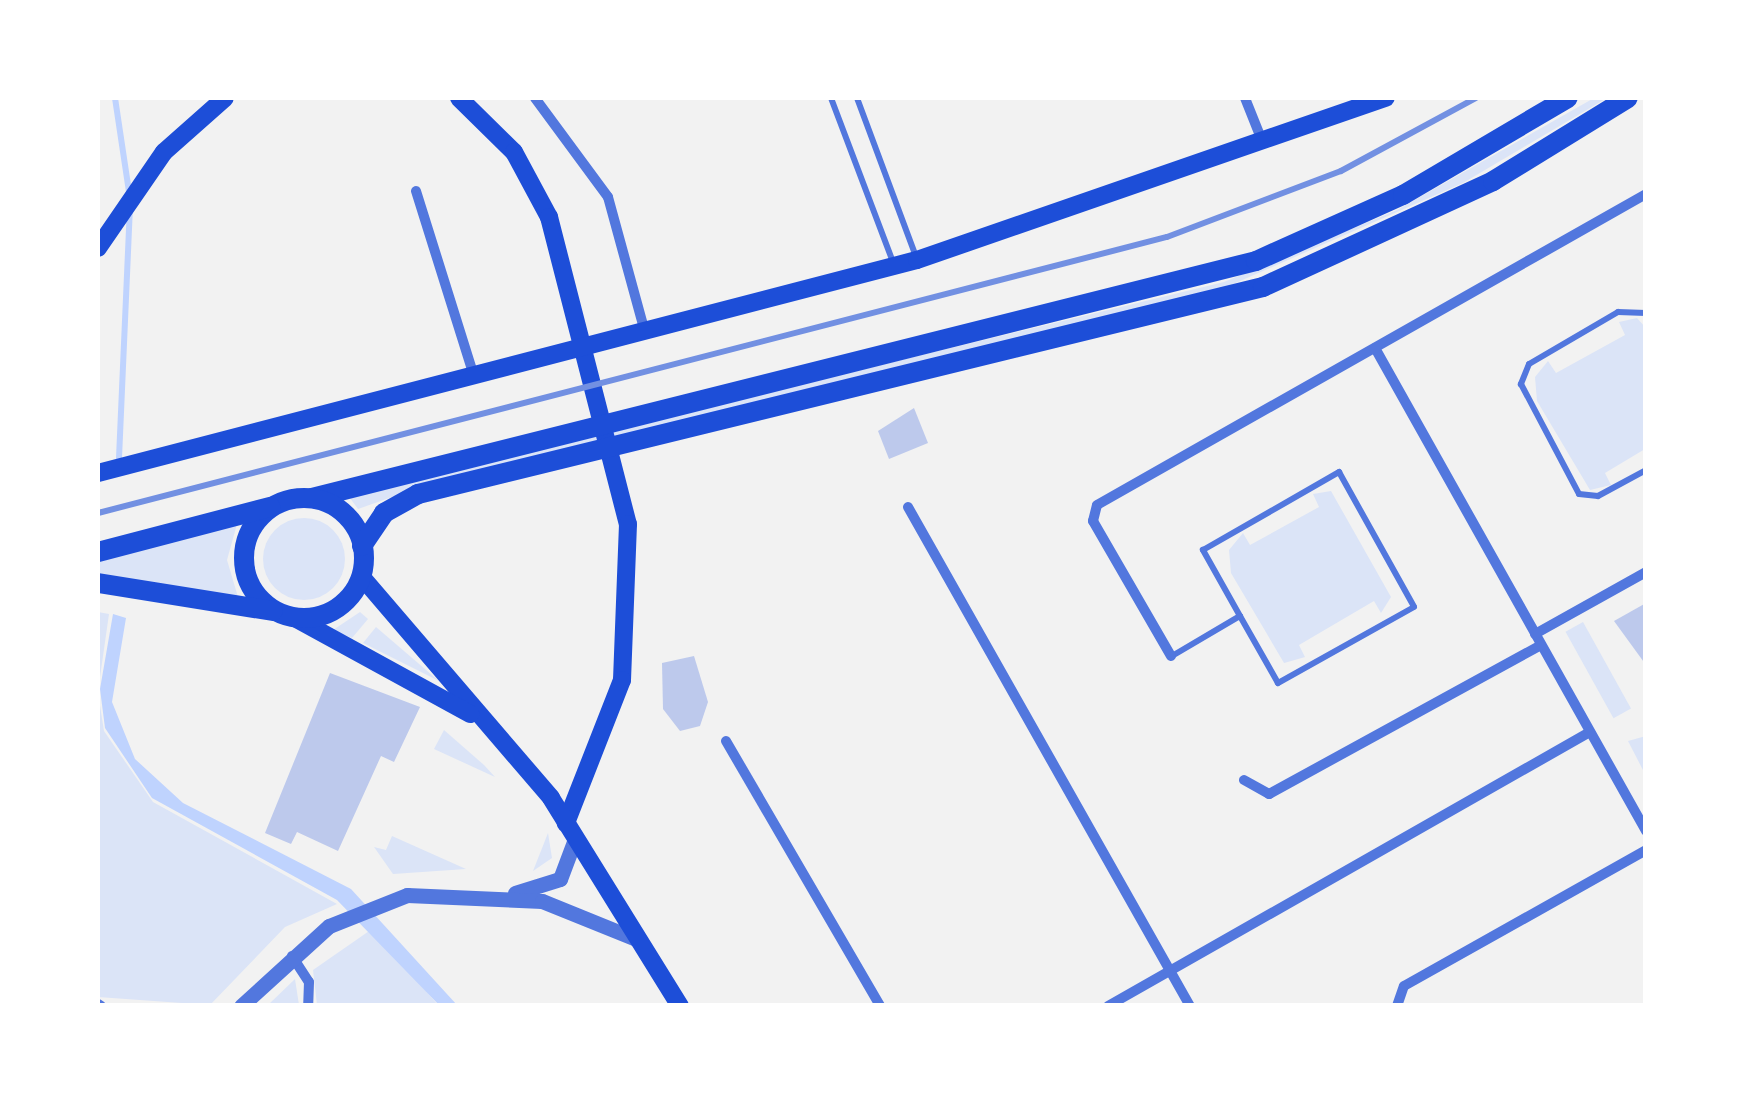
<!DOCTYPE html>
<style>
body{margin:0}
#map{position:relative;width:1743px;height:1103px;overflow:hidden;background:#f2f2f2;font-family:Mulish,sans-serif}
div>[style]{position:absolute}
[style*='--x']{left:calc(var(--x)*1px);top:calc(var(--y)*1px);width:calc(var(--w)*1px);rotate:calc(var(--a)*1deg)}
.green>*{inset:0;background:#dbe4f7;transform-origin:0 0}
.round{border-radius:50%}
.water>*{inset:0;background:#bfd3fe}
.stream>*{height:6px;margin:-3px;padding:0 3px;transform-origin:3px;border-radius:3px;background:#bfd3fe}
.building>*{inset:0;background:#bdc9ec}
.service>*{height:6px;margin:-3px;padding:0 3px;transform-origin:3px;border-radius:3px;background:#5277de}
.minor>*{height:10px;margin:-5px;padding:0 5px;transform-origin:5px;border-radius:5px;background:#5277de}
.tertiary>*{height:15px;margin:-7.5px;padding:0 7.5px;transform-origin:7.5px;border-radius:7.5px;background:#5277de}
.secondary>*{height:18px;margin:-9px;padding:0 9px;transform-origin:9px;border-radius:9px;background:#1d4ed8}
.primary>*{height:20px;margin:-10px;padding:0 10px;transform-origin:10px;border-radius:10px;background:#1d4ed8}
.primary>.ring{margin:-10px;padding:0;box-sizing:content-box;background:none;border:20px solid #1d4ed8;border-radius:50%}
.rail>*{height:6px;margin:-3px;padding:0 3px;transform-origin:3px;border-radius:3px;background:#7290e2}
span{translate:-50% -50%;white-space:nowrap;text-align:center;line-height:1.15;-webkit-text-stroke:9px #fff;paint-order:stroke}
.frame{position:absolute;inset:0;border:100px solid #fff;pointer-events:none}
</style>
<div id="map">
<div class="green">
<div style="clip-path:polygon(1594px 98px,1607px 98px,1463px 183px,1222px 289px,443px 479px,358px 509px,347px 494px,1224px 282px,1397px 210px)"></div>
<div style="clip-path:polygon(1637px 318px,1645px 327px,1645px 449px,1605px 473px,1611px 485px,1590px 490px,1537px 401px,1535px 377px,1548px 361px,1556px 373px,1625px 335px,1619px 322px)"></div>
<div style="clip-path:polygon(1331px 491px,1391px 597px,1381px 613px,1374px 601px,1299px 645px,1305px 657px,1284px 663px,1231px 573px,1229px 550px,1243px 533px,1250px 545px,1319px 507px,1313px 494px)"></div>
<div class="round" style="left:263px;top:518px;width:82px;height:82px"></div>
<div style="clip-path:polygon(237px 524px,227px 560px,238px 597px,98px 575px,98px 559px)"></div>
<div style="clip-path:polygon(98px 612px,109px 614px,98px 691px)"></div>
<div style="clip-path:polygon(360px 612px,368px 619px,352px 638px,333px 630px)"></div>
<div style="left:1583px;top:622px;width:99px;height:20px;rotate:61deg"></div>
<div style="clip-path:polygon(376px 627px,439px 681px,363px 643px)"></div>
<div style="clip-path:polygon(98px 693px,104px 731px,153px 802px,337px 904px,285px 927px,210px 1005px,98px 997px)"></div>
<div style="clip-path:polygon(444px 730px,484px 765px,495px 777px,434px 749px)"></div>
<div style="clip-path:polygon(1646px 736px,1646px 774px,1645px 774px,1628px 741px)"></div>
<div style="clip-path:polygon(548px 833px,552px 858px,533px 871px)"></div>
<div style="clip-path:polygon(392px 836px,466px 869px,393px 874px,374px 847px,386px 850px)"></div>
<div style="clip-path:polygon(372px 929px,438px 1005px,317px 1005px,313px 970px)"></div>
<div style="clip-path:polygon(295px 979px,299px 1005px,268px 1005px)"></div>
</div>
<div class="water">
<div style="clip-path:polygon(113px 614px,126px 618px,112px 702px,135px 759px,183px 803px,351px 889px,457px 1005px,439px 1005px,337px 900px,152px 798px,105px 728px,100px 689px)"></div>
</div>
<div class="stream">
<div style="--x:115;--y:98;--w:95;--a:81.5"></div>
<div style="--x:119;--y:458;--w:249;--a:-87.5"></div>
</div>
<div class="building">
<div style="clip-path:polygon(914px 408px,928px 443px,889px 459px,878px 431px)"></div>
<div style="clip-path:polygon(1646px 603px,1646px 665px,1614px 621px)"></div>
<div style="clip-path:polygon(694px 656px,708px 702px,700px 726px,680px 731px,663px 709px,662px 663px)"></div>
<div style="clip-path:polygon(330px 673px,420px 707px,394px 762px,381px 756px,338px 851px,297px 832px,291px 844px,265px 833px)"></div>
</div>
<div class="service">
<div style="--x:831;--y:98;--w:178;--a:69.3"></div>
<div style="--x:857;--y:98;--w:172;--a:69.6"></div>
<div style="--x:1646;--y:313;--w:28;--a:-178"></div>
<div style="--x:1618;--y:312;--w:103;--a:149.7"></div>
<div style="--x:1529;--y:364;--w:22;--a:112"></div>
<div style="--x:1521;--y:384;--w:124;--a:62.2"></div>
<div style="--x:1579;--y:494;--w:19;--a:6"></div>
<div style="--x:1598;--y:496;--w:55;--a:-28.4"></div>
<div style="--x:1172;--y:656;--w:79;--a:-30.5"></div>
<div style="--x:1240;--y:616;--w:76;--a:-119.3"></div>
<div style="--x:1203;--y:550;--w:157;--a:-29.8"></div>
<div style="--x:1339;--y:472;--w:154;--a:60.9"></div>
<div style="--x:1414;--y:607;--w:156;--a:150.8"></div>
<div style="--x:1278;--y:683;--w:77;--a:-119.6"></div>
</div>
<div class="minor">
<div style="--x:535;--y:98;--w:123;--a:53.6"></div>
<div style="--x:608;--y:197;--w:140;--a:74.7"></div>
<div style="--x:1245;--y:98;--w:48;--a:68.2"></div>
<div style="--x:416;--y:191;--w:194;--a:72.6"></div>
<div style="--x:1375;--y:348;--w:554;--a:60.7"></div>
<div style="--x:908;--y:507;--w:573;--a:60.53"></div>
<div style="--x:1535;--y:634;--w:127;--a:-29.2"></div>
<div style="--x:1171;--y:656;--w:156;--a:-120"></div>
<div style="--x:1093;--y:521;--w:16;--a:-76"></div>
<div style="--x:1097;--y:505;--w:631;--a:-29.53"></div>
<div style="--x:726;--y:741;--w:306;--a:59.8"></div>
<div style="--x:1244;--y:780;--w:29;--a:29"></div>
<div style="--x:1269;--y:794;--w:310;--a:-28.7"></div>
<div style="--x:292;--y:956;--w:31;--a:57"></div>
<div style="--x:309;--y:982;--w:24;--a:92"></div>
<div style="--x:98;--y:1004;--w:4;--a:34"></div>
<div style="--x:1108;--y:1006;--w:554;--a:-29.62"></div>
<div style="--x:1397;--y:1006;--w:21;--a:-71"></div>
<div style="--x:1404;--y:986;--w:278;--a:-29.3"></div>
</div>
<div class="tertiary">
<div style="--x:515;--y:893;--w:47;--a:-17.3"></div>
<div style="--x:560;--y:879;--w:43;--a:-69.4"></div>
<div style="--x:241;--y:1006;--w:119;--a:-42.3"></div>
<div style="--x:329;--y:926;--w:84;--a:-21.7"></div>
<div style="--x:407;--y:895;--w:135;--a:2.5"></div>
<div style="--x:542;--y:901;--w:101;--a:22"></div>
</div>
<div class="secondary">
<div style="--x:459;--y:98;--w:77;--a:44.5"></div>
<div style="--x:514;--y:152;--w:74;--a:61.7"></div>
<div style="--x:549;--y:217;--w:317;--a:75.6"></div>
<div style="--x:628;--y:524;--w:156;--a:92.2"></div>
<div style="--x:622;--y:680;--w:154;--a:111.4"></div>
<div style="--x:98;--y:248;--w:116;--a:-55.5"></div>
<div style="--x:164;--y:152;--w:81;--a:-41.5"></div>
<div style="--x:98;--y:473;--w:846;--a:-14.58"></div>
<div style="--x:917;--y:260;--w:496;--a:-19.1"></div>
<div style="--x:361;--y:576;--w:292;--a:49.4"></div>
<div style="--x:551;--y:798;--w:245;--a:58.2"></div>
<div style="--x:295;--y:618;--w:200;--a:28.7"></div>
</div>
<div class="primary">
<div style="--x:312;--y:498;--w:973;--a:-14.09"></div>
<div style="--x:1256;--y:261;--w:161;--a:-24.2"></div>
<div style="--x:1403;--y:195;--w:191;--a:-30.5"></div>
<div class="ring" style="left:244px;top:498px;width:100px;height:100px"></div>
<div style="--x:362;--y:546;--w:40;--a:-56"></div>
<div style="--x:384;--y:513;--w:39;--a:-29"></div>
<div style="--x:418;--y:494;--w:870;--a:-13.76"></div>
<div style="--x:1263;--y:287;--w:253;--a:-24.7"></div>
<div style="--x:1493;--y:181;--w:158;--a:-31.6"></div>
<div style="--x:98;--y:552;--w:178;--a:-14.7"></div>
<div style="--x:98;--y:583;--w:177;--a:9.1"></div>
</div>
<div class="rail">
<div style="--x:98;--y:513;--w:1104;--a:-14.48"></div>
<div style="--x:1167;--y:237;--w:186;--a:-20.8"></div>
<div style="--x:1341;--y:171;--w:153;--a:-28.4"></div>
</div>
<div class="frame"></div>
</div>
